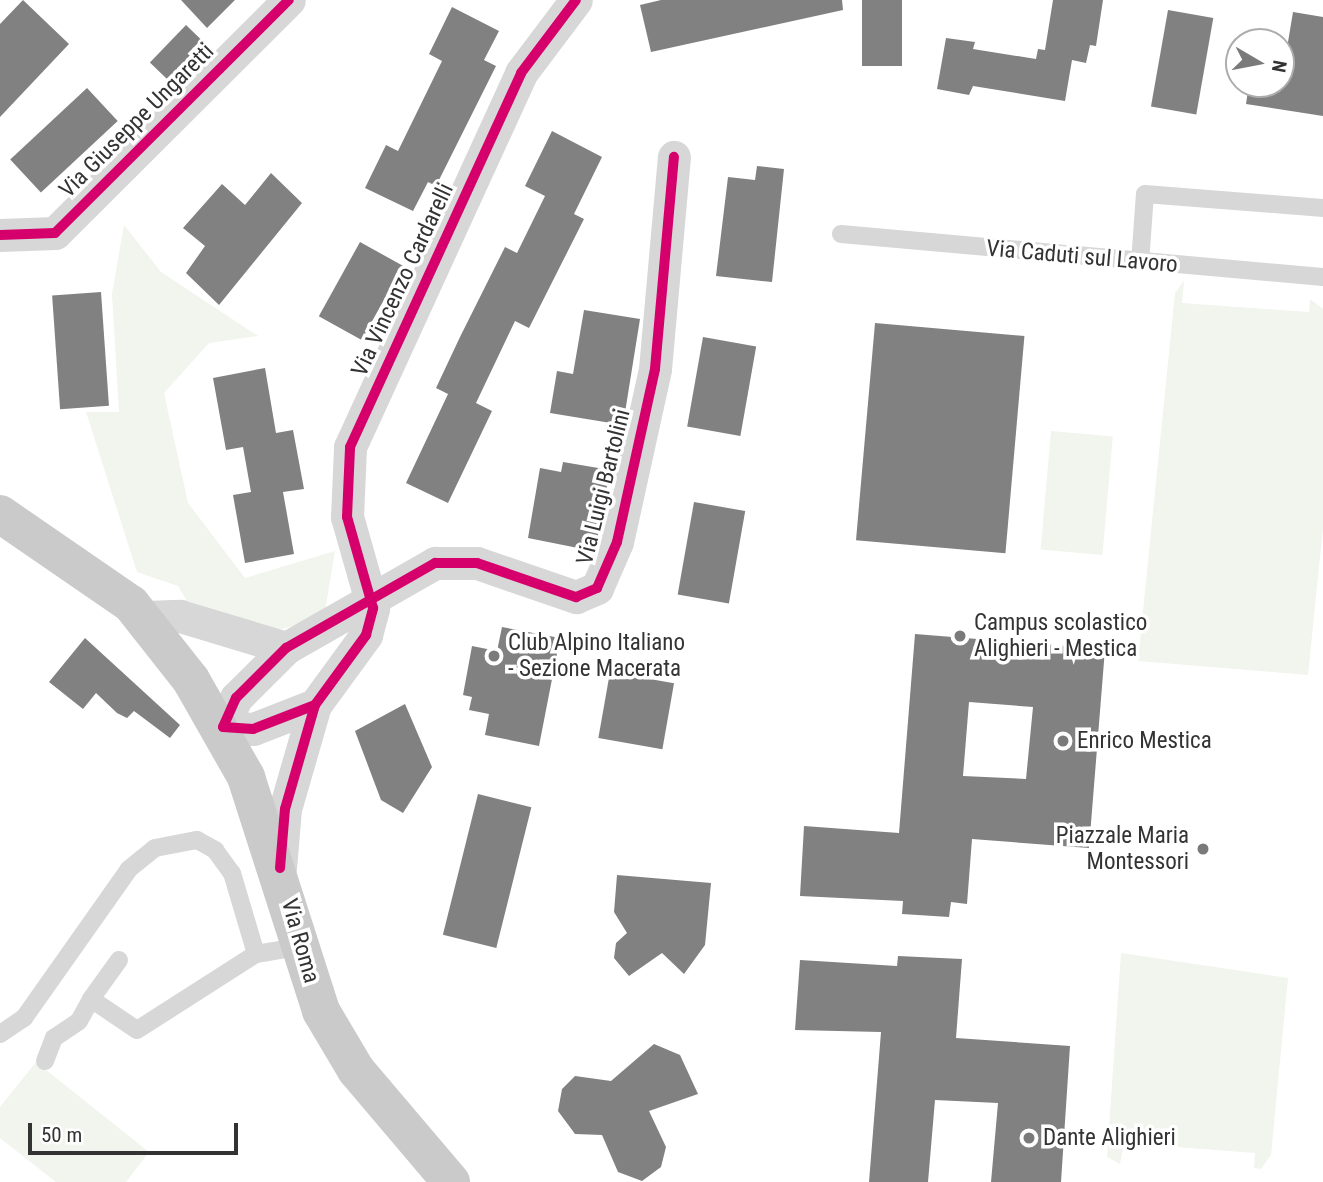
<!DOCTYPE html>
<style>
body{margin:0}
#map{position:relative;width:1323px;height:1182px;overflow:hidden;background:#fff;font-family:"Roboto Condensed",sans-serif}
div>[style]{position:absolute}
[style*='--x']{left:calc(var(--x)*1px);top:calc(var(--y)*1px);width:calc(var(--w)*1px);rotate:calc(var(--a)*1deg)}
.green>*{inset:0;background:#f1f5ed;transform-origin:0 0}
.building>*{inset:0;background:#818181;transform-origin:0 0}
.service>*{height:18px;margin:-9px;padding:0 9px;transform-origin:9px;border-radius:9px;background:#d7d7d7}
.minor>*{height:33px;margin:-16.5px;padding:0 16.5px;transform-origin:16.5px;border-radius:16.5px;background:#d7d7d7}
.primary>*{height:38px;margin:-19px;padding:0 19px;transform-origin:19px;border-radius:19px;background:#cacaca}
.cycleway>*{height:10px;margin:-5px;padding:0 5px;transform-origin:5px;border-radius:5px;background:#d6006c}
.dots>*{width:19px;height:19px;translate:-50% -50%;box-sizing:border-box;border:4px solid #fff;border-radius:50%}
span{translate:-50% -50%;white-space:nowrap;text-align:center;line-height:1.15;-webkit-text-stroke:7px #fff;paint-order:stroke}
.street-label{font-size:23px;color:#333}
.poi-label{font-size:23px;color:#333}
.left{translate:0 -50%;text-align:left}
.right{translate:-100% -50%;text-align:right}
.north{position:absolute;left:1225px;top:28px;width:70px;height:70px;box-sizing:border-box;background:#fff;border:2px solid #adadad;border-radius:50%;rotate:100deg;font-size:19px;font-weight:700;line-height:28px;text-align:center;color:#333}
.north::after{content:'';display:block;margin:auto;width:24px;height:32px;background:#7a7a7a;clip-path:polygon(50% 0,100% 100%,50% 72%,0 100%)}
.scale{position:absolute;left:28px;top:1123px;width:210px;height:32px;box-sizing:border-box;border:4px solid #333;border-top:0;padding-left:9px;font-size:21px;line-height:24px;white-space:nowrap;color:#333;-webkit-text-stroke:5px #fff;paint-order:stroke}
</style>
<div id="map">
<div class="green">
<div style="clip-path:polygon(124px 225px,161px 272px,258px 336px,209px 343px,164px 393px,188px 503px,245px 578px,335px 551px,324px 617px,275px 631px,187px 601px,178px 586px,137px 572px,86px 412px,119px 412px,112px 294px)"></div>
<div style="clip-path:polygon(1184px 281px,1182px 303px,1309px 312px,1310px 299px,1323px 309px,1323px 528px,1308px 675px,1138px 661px,1175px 293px)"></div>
<div style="left:1051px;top:431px;width:62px;height:119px;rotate:5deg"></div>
<div style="clip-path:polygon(1121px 953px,1288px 978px,1271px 1155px,1261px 1169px,1254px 1168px,1255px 1153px,1124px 1143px,1120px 1164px,1107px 1157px)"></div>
<div style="clip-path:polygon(36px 1062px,149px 1152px,126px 1182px,56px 1182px,0 1138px,0 1107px)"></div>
</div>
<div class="building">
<div style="clip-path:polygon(23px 0,69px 44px,0 117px,0 24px)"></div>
<div style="clip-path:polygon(181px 0,235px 0,207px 28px)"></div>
<div style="clip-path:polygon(661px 0,842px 0,843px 10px,651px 52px,640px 5px)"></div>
<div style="left:862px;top:0;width:40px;height:66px"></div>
<div style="clip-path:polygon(1053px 0,1103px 0,1096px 46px,1090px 45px,1086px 63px,1072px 60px,1065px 101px,973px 86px,969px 95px,937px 89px,946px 38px,975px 42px,973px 49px,1036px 59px,1038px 49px,1045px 50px)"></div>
<div style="clip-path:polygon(452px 7px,499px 31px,484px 60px,496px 66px,436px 186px,428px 182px,413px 211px,365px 188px,386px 145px,398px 151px,442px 61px,429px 54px)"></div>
<div style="left:1168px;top:10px;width:46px;height:98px;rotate:10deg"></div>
<div style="clip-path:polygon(1293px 12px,1323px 17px,1323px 116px,1246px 104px,1249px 84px,1281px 84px)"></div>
<div style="left:186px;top:25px;width:36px;height:52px;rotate:44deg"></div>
<div style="left:87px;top:88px;width:45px;height:105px;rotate:47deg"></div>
<div style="clip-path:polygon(552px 131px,602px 157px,574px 214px,584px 219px,529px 328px,515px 321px,476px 403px,492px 411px,448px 503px,406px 483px,448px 394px,436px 388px,460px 337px,505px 247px,517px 253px,545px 196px,525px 186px)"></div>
<div style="clip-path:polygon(757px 166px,784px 169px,772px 282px,716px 276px,728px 177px,755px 180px)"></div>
<div style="clip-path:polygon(271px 173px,302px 203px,219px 305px,186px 273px,205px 246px,183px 228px,222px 184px,245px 205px)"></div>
<div style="left:360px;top:242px;width:49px;height:85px;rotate:29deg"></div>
<div style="left:101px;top:292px;width:114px;height:49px;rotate:86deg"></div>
<div style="clip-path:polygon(584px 310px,640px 319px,623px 425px,550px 413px,557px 371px,573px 374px)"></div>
<div style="left:875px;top:323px;width:150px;height:218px;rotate:5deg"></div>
<div style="left:703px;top:337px;width:54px;height:91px;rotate:10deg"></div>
<div style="clip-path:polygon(265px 368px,276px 433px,293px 430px,304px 489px,283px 492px,294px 554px,245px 563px,233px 495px,251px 492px,243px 447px,226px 450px,213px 378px)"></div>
<div style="clip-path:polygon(563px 462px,610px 470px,597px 540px,583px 549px,528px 538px,540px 468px,561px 472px)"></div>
<div style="left:694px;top:502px;width:52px;height:94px;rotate:10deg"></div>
<div style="clip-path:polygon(502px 627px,560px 638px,539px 746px,485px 735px,489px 714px,469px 710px,472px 697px,463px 695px,472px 646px,497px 651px)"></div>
<div style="clip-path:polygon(evenodd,915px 634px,1105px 649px,1089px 848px,972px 839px,967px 904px,951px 902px,949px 917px,902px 914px,903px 901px,800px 896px,804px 826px,899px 833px,915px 634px,969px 702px,1033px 707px,1026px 779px,963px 776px,969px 702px)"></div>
<div style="clip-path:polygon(85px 638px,180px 725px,170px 738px,134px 711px,127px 718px,117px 713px,96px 693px,83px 709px,49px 682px)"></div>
<div style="left:610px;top:672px;width:65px;height:67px;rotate:10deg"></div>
<div style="clip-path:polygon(405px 704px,432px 767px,403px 813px,381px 800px,355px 731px)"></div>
<div style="left:478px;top:794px;width:55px;height:145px;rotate:14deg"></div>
<div style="clip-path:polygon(617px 875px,711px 883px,705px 945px,684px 974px,662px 953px,629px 976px,614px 958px,616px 943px,627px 933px,614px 912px)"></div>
<div style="clip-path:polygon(898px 956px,962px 959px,956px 1038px,1070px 1046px,1061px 1182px,991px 1182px,998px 1103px,935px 1100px,928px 1182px,869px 1182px,881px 1032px,795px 1030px,800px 960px,897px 966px)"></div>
<div style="clip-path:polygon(654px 1044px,680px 1055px,698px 1094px,649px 1111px,666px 1147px,661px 1167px,642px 1181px,618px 1172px,602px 1135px,575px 1134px,558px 1111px,562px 1089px,575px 1076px,611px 1081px)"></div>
</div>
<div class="service">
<div style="--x:841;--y:234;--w:484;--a:5.1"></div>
<div style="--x:1140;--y:263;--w:69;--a:-85.9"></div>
<div style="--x:1145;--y:194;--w:179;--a:4.5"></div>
<div style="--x:119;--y:960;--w:48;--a:125.7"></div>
<div style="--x:91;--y:999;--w:55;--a:34"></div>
<div style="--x:137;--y:1030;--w:141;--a:-32.6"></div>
<div style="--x:0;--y:1034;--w:29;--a:-34"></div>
<div style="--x:24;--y:1018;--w:182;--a:-54.8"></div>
<div style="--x:129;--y:869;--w:33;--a:-39"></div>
<div style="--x:155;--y:848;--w:43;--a:-10.8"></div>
<div style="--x:197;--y:840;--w:21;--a:29"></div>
<div style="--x:215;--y:850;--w:29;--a:54"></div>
<div style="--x:232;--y:873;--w:84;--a:73.5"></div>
<div style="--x:256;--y:954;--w:43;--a:-9.5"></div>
<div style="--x:45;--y:1061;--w:25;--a:-69"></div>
<div style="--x:54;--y:1038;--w:30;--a:-34"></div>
<div style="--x:79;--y:1021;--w:25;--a:-61"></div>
</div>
<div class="minor">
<div style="--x:0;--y:235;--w:55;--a:-2.1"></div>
<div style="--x:55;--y:233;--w:330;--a:-44.9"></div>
<div style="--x:144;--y:617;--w:36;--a:-2"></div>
<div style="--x:180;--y:616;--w:111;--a:16.8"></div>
<div style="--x:315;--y:705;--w:66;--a:158.8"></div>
<div style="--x:253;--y:729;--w:30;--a:-176"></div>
<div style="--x:223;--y:727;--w:32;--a:-66"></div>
<div style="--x:236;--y:698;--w:71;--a:-45"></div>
<div style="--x:286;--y:648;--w:172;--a:-29.7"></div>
<div style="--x:435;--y:563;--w:42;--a:0"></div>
<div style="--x:477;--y:563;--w:105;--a:19"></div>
<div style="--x:576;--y:597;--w:23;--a:-23"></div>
<div style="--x:597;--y:588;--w:50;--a:-66.5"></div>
<div style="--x:617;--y:542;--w:177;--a:-77.6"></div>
<div style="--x:655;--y:369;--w:213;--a:-84.9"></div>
<div style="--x:280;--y:868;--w:59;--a:-85.2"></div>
<div style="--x:285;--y:809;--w:108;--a:-73.9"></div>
<div style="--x:315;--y:705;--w:87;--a:-53.9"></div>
<div style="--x:366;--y:635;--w:28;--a:-75"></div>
<div style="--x:373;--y:608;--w:95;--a:-105.9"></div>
<div style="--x:347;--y:517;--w:70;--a:-87.5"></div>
<div style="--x:350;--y:447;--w:411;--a:-65.4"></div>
<div style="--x:521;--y:73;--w:91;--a:-53"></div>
</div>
<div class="primary">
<div style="--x:0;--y:514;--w:159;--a:34.5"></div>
<div style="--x:131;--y:604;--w:97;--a:51.7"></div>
<div style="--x:191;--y:680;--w:112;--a:60.4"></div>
<div style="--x:246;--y:777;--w:246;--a:72.2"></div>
<div style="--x:321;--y:1011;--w:69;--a:59.3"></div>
<div style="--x:356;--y:1070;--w:147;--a:49.7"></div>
</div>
<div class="cycleway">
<div style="--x:0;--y:235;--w:55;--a:-2.1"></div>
<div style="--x:55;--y:233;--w:330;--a:-44.9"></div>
<div style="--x:315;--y:705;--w:66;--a:158.8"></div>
<div style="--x:253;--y:729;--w:30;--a:-176"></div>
<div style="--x:223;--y:727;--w:32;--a:-66"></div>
<div style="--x:236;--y:698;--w:71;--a:-45"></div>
<div style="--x:286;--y:648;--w:172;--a:-29.7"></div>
<div style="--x:435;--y:563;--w:42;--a:0"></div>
<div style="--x:477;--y:563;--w:105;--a:19"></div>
<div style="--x:576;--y:597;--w:23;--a:-23"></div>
<div style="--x:597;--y:588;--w:50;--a:-66.5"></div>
<div style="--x:617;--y:542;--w:177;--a:-77.6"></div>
<div style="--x:655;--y:369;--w:213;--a:-84.9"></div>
<div style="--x:280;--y:868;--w:59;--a:-85.2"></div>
<div style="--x:285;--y:809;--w:108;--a:-73.9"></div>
<div style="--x:315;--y:705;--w:87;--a:-53.9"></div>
<div style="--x:366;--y:635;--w:28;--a:-75"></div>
<div style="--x:373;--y:608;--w:95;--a:-105.9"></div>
<div style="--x:347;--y:517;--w:70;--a:-87.5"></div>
<div style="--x:350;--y:447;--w:411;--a:-65.4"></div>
<div style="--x:521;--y:73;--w:91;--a:-53"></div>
</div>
<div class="dots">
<div style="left:960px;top:636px;background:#7a7a7a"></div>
<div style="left:494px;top:656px;background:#7a7a7a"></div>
<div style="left:1063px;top:741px;background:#7a7a7a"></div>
<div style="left:1203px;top:849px;background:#7a7a7a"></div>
<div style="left:1029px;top:1138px;background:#7a7a7a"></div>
</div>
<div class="street-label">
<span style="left:137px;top:121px;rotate:-45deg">Via Giuseppe Ungaretti</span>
<span style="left:1082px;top:257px;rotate:5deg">Via Caduti sul Lavoro</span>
<span style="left:403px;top:280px;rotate:-65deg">Via Vincenzo Cardarelli</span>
<span style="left:604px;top:487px;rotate:-76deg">Via Luigi Bartolini</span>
<span style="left:300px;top:941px;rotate:74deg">Via Roma</span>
</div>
<div class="poi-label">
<span class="left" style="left:974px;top:636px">Campus scolastico<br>Alighieri - Mestica</span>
<span class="left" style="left:508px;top:656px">Club Alpino Italiano<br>- Sezione Macerata</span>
<span class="left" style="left:1077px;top:741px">Enrico Mestica</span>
<span class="right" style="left:1189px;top:849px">Piazzale Maria<br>Montessori</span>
<span class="left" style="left:1043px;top:1138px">Dante Alighieri</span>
</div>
<div class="north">N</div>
<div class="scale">50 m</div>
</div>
